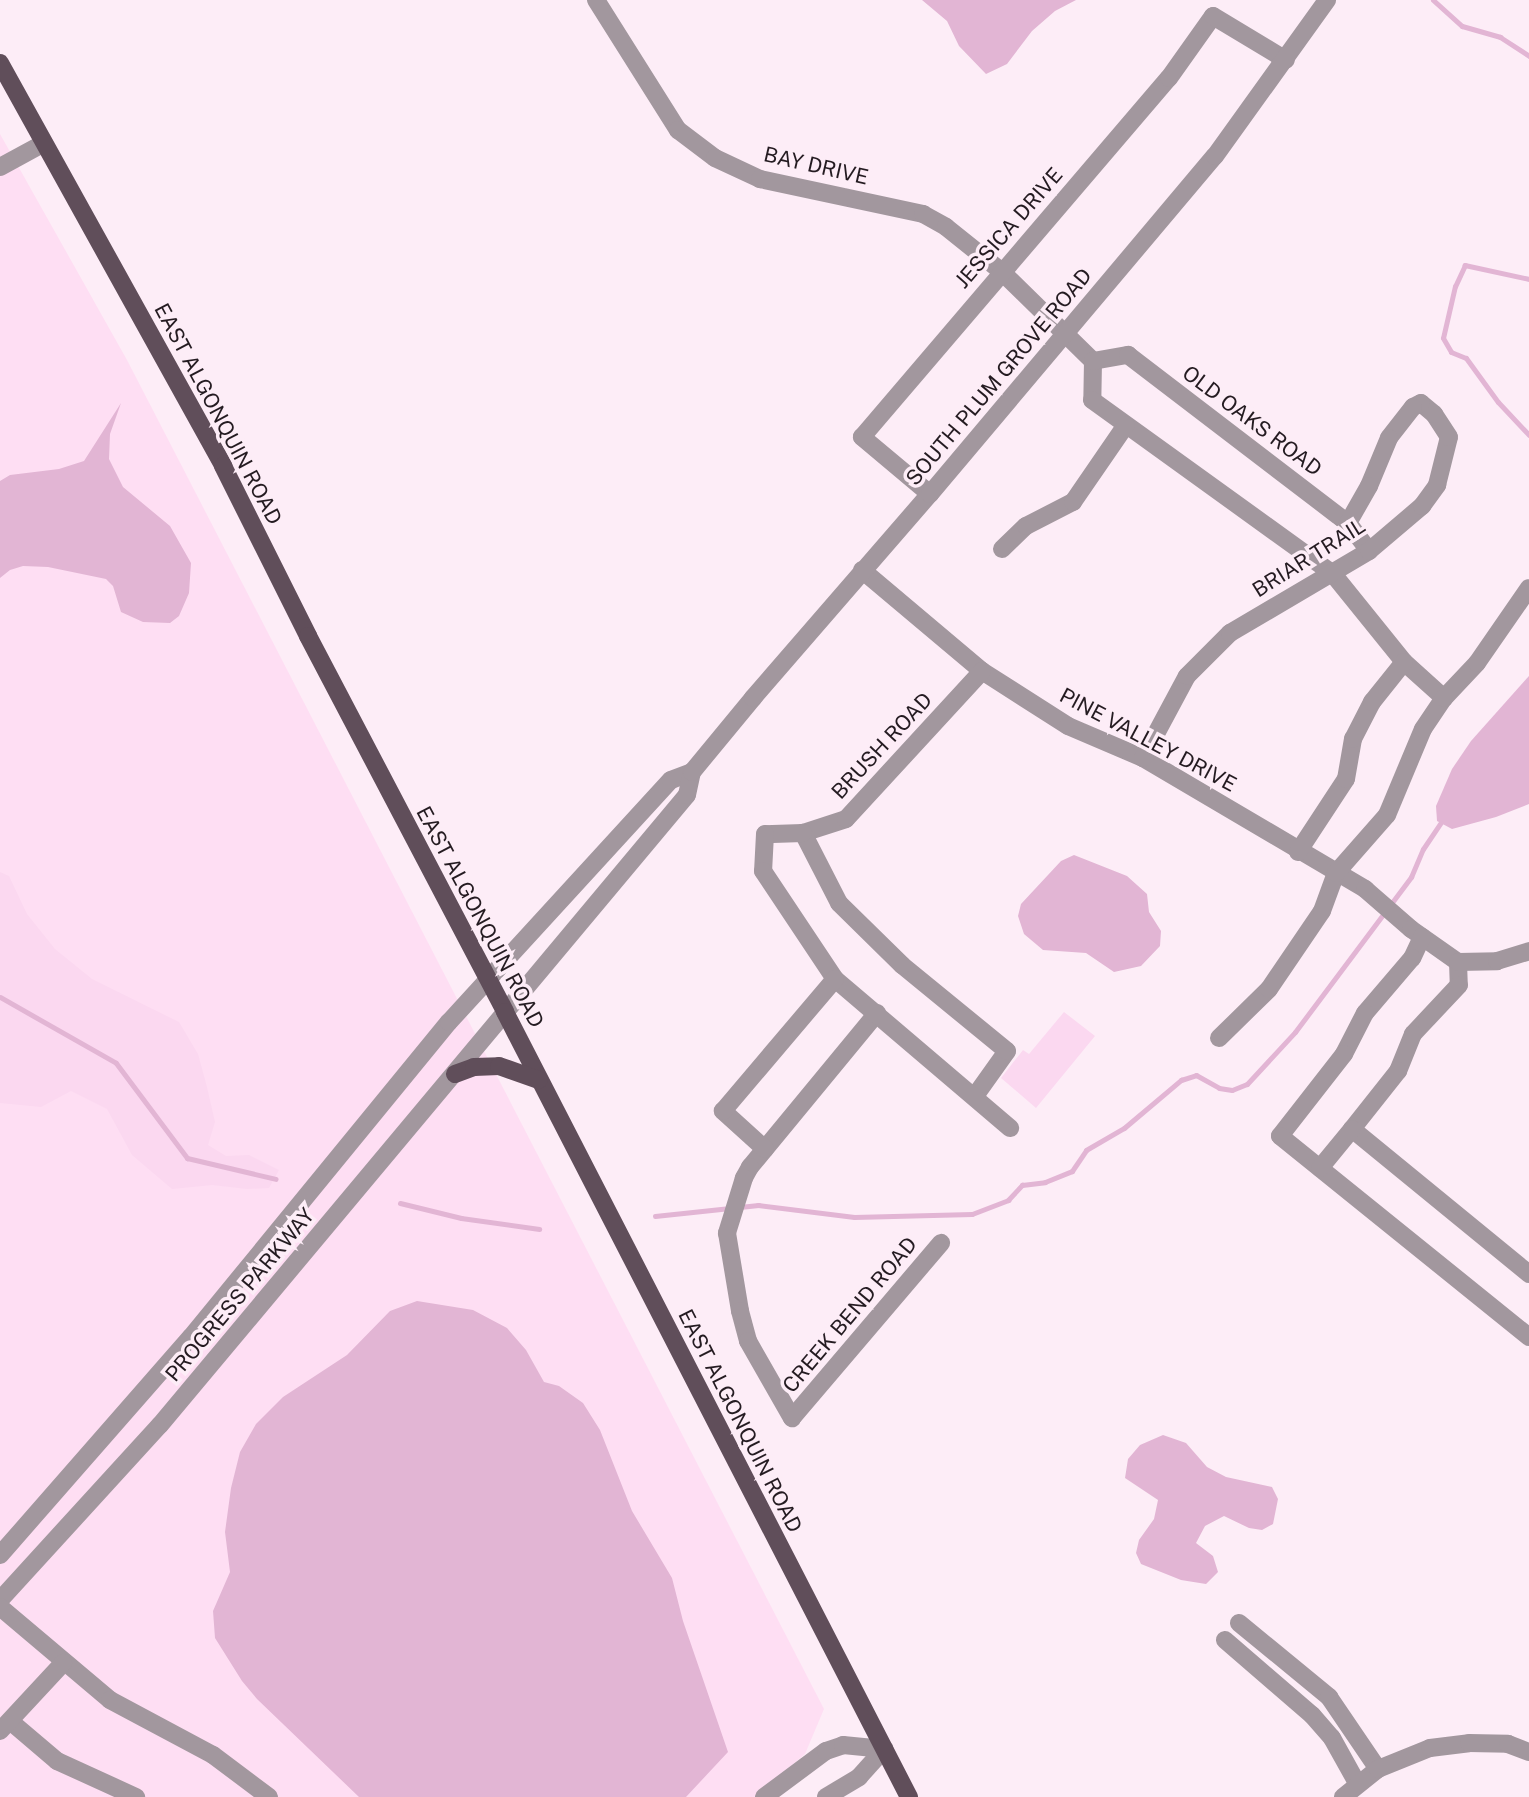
<!DOCTYPE html>
<style>
body{margin:0}
#map{position:relative;width:1529px;height:1797px;overflow:hidden;background:#fdedf7;font-family:"Public Sans",sans-serif}
div>[style]{position:absolute}
[style*='--x']{left:calc(var(--x)*1px);top:calc(var(--y)*1px);width:calc(var(--w)*1px);rotate:calc(var(--a)*1deg)}
.built>*{inset:0;background:#fedef3}
.green>*{inset:0;background:#fbd8f0}
.water>*{inset:0;background:#e2b5d4}
.stream>*{height:5px;margin:-2.5px;padding:0 2.5px;transform-origin:2.5px;border-radius:2.5px;background:#e2b5d4}
.minor>*{height:18px;margin:-9px;padding:0 9px;transform-origin:9px;border-radius:9px;background:#a2979e}
.major>*{height:18px;margin:-9px;padding:0 9px;transform-origin:9px;border-radius:9px;background:#604e5a}
span{translate:-50% -50%;white-space:nowrap;text-align:center;line-height:1.15;-webkit-text-stroke:7px #fdedf7;paint-order:stroke}
.street-label{font-size:21px;color:#241b21}
</style>
<div id="map">
<div class="built">
<div style="clip-path:polygon(0 134px,127px 360px,824px 1709px,805px 1754px,755px 1797px,0 1797px)"></div>
</div>
<div class="green">
<div style="clip-path:polygon(0 872px,9px 876px,27px 914px,55px 949px,92px 979px,179px 1022px,198px 1054px,207px 1087px,215px 1122px,208px 1145px,226px 1156px,249px 1155px,279px 1170px,269px 1188px,247px 1189px,212px 1185px,172px 1189px,132px 1155px,107px 1109px,71px 1091px,41px 1107px,0 1103px)"></div>
<div style="clip-path:polygon(1064px 1012px,1095px 1036px,1036px 1108px,1001px 1078px,1023px 1050px,1029px 1054px)"></div>
</div>
<div class="water">
<div style="clip-path:polygon(922px 0,1076px 0,1055px 11px,1032px 31px,1007px 64px,986px 74px,959px 46px,947px 21px)"></div>
<div style="clip-path:polygon(121px 403px,110px 434px,109px 459px,123px 487px,170px 526px,191px 563px,189px 593px,179px 616px,170px 623px,143px 622px,121px 612px,113px 586px,106px 579px,48px 567px,23px 566px,10px 570px,0 578px,0 481px,10px 475px,59px 469px,84px 461px)"></div>
<div style="clip-path:polygon(1529px 676px,1529px 804px,1496px 817px,1452px 829px,1437px 821px,1436px 806px,1452px 769px,1471px 741px)"></div>
<div style="clip-path:polygon(1074px 855px,1127px 876px,1147px 894px,1149px 912px,1161px 931px,1160px 946px,1141px 966px,1114px 972px,1086px 953px,1043px 950px,1024px 934px,1018px 916px,1021px 904px,1061px 861px)"></div>
<div style="clip-path:polygon(417px 1301px,473px 1310px,507px 1328px,526px 1350px,544px 1382px,559px 1386px,583px 1403px,600px 1430px,632px 1511px,672px 1578px,683px 1621px,728px 1752px,686px 1797px,359px 1797px,257px 1699px,242px 1681px,215px 1638px,213px 1611px,230px 1572px,225px 1532px,231px 1488px,240px 1452px,256px 1424px,283px 1397px,347px 1355px,390px 1311px)"></div>
<div style="clip-path:polygon(1163px 1435px,1186px 1443px,1207px 1467px,1226px 1477px,1272px 1487px,1278px 1499px,1273px 1524px,1262px 1530px,1249px 1528px,1224px 1516px,1205px 1526px,1196px 1543px,1213px 1556px,1218px 1572px,1206px 1584px,1181px 1580px,1141px 1564px,1136px 1553px,1139px 1540px,1154px 1519px,1158px 1500px,1125px 1478px,1128px 1459px,1140px 1445px)"></div>
</div>
<div class="stream">
<div style="--x:1433;--y:0;--w:39;--a:42"></div>
<div style="--x:1462;--y:26;--w:40;--a:16"></div>
<div style="--x:1500;--y:37;--w:35;--a:33"></div>
<div style="--x:1529;--y:279;--w:66;--a:-167.7"></div>
<div style="--x:1465;--y:265;--w:23;--a:115"></div>
<div style="--x:1455;--y:286;--w:53;--a:103"></div>
<div style="--x:1443;--y:338;--w:16;--a:60"></div>
<div style="--x:1451;--y:352;--w:16;--a:22"></div>
<div style="--x:1466;--y:358;--w:54;--a:54"></div>
<div style="--x:1498;--y:402;--w:45;--a:46.8"></div>
<div style="--x:0;--y:997;--w:133;--a:29.6"></div>
<div style="--x:116;--y:1063;--w:119;--a:53.2"></div>
<div style="--x:187;--y:1158;--w:91;--a:13.3"></div>
<div style="--x:400;--y:1203;--w:63;--a:13.8"></div>
<div style="--x:461;--y:1218;--w:79;--a:8"></div>
<div style="--x:655;--y:1216;--w:104;--a:-6.1"></div>
<div style="--x:758;--y:1205;--w:97;--a:7.1"></div>
<div style="--x:854;--y:1217;--w:118;--a:-1.5"></div>
<div style="--x:972;--y:1214;--w:39;--a:-21"></div>
<div style="--x:1008;--y:1200;--w:21;--a:-47"></div>
<div style="--x:1022;--y:1185;--w:23;--a:-7"></div>
<div style="--x:1045;--y:1182;--w:29;--a:-22"></div>
<div style="--x:1072;--y:1171;--w:25;--a:-56"></div>
<div style="--x:1086;--y:1150;--w:44;--a:-30.1"></div>
<div style="--x:1124;--y:1128;--w:75;--a:-40.1"></div>
<div style="--x:1181;--y:1080;--w:16;--a:-18"></div>
<div style="--x:1196;--y:1075;--w:26;--a:29"></div>
<div style="--x:1219;--y:1088;--w:13;--a:9"></div>
<div style="--x:1232;--y:1090;--w:16;--a:-22"></div>
<div style="--x:1247;--y:1084;--w:71;--a:-47.3"></div>
<div style="--x:1295;--y:1032;--w:194;--a:-53.2"></div>
<div style="--x:1411;--y:877;--w:30;--a:-67"></div>
<div style="--x:1423;--y:849;--w:32;--a:-56"></div>
</div>
<div class="minor">
<div style="--x:596;--y:0;--w:154;--a:57.8"></div>
<div style="--x:678;--y:130;--w:46;--a:37.1"></div>
<div style="--x:715;--y:158;--w:50;--a:25"></div>
<div style="--x:760;--y:179;--w:167;--a:12.1"></div>
<div style="--x:923;--y:214;--w:26;--a:29"></div>
<div style="--x:946;--y:227;--w:70;--a:38.7"></div>
<div style="--x:1001;--y:271;--w:129;--a:44.4"></div>
<div style="--x:1093;--y:361;--w:39;--a:91"></div>
<div style="--x:1092;--y:400;--w:297;--a:35.8"></div>
<div style="--x:1333;--y:574;--w:113;--a:51.1"></div>
<div style="--x:1404;--y:662;--w:54;--a:42"></div>
<div style="--x:0;--y:167;--w:50;--a:-28.6"></div>
<div style="--x:1093;--y:361;--w:36;--a:-10"></div>
<div style="--x:1128;--y:355;--w:277;--a:37.4"></div>
<div style="--x:1348;--y:523;--w:35;--a:53"></div>
<div style="--x:930;--y:494;--w:89;--a:-140"></div>
<div style="--x:862;--y:437;--w:472;--a:-49.5"></div>
<div style="--x:1169;--y:78;--w:76;--a:-54.6"></div>
<div style="--x:1213;--y:16;--w:85;--a:31.1"></div>
<div style="--x:1002;--y:549;--w:33;--a:-44"></div>
<div style="--x:1026;--y:526;--w:53;--a:-27.1"></div>
<div style="--x:1073;--y:502;--w:93;--a:-55.5"></div>
<div style="--x:862;--y:570;--w:157;--a:40.1"></div>
<div style="--x:982;--y:671;--w:102;--a:32.6"></div>
<div style="--x:1068;--y:726;--w:82;--a:23.1"></div>
<div style="--x:1143;--y:758;--w:258;--a:30.5"></div>
<div style="--x:1365;--y:889;--w:61;--a:41"></div>
<div style="--x:1411;--y:929;--w:57;--a:35.1"></div>
<div style="--x:1143;--y:758;--w:93;--a:-61.8"></div>
<div style="--x:1187;--y:676;--w:61;--a:-45"></div>
<div style="--x:1230;--y:633;--w:161;--a:-30.5"></div>
<div style="--x:1369;--y:551;--w:70;--a:-40.3"></div>
<div style="--x:1422;--y:506;--w:26;--a:-54"></div>
<div style="--x:1437;--y:485;--w:49;--a:-76"></div>
<div style="--x:1449;--y:437;--w:27;--a:-123"></div>
<div style="--x:1434;--y:414;--w:17;--a:-140"></div>
<div style="--x:1421;--y:403;--w:9;--a:153"></div>
<div style="--x:1413;--y:407;--w:39;--a:128"></div>
<div style="--x:1389;--y:438;--w:52;--a:112.6"></div>
<div style="--x:1369;--y:486;--w:43;--a:119.6"></div>
<div style="--x:803;--y:833;--w:45;--a:-18"></div>
<div style="--x:846;--y:819;--w:201;--a:-47.4"></div>
<div style="--x:1298;--y:852;--w:87;--a:-56.7"></div>
<div style="--x:1346;--y:779;--w:41;--a:-80.1"></div>
<div style="--x:1353;--y:739;--w:42;--a:-62.8"></div>
<div style="--x:1372;--y:702;--w:51;--a:-51.3"></div>
<div style="--x:1422;--y:937;--w:23;--a:115"></div>
<div style="--x:1412;--y:958;--w:72;--a:130.5"></div>
<div style="--x:1365;--y:1013;--w:46;--a:117.1"></div>
<div style="--x:1344;--y:1054;--w:104;--a:128"></div>
<div style="--x:1280;--y:1136;--w:320;--a:38.9"></div>
<div style="--x:1458;--y:962;--w:23;--a:88"></div>
<div style="--x:1459;--y:985;--w:67;--a:133.2"></div>
<div style="--x:1413;--y:1034;--w:40;--a:112"></div>
<div style="--x:1398;--y:1071;--w:74;--a:128.4"></div>
<div style="--x:1352;--y:1129;--w:229;--a:39.3"></div>
<div style="--x:1458;--y:962;--w:39;--a:-1"></div>
<div style="--x:1497;--y:961;--w:34;--a:-17"></div>
<div style="--x:877;--y:1013;--w:200;--a:129.5"></div>
<div style="--x:750;--y:1167;--w:13;--a:119"></div>
<div style="--x:744;--y:1178;--w:58;--a:107.2"></div>
<div style="--x:727;--y:1233;--w:79;--a:80.5"></div>
<div style="--x:740;--y:1311;--w:31;--a:75"></div>
<div style="--x:748;--y:1341;--w:89;--a:60.3"></div>
<div style="--x:792;--y:1418;--w:230;--a:-49.6"></div>
<div style="--x:1219;--y:1038;--w:70;--a:-44.4"></div>
<div style="--x:1269;--y:989;--w:94;--a:-55.8"></div>
<div style="--x:1322;--y:911;--w:40;--a:-69.8"></div>
<div style="--x:1336;--y:873;--w:77;--a:-48.7"></div>
<div style="--x:1387;--y:815;--w:93;--a:-67.3"></div>
<div style="--x:1423;--y:729;--w:37;--a:-56"></div>
<div style="--x:1444;--y:698;--w:48;--a:-46.7"></div>
<div style="--x:1477;--y:663;--w:91;--a:-55.3"></div>
<div style="--x:975;--y:1096;--w:55;--a:-54.6"></div>
<div style="--x:1007;--y:1051;--w:136;--a:-140.7"></div>
<div style="--x:902;--y:965;--w:88;--a:-135.5"></div>
<div style="--x:839;--y:903;--w:79;--a:-117.2"></div>
<div style="--x:803;--y:833;--w:38;--a:178"></div>
<div style="--x:765;--y:834;--w:37;--a:93"></div>
<div style="--x:763;--y:871;--w:130;--a:56.3"></div>
<div style="--x:835;--y:979;--w:230;--a:40.4"></div>
<div style="--x:765;--y:1149;--w:57;--a:-137.9"></div>
<div style="--x:723;--y:1111;--w:173;--a:-49.7"></div>
<div style="--x:1320;--y:1168;--w:50;--a:-50.6"></div>
<div style="--x:0;--y:1555;--w:290;--a:-48.8"></div>
<div style="--x:191;--y:1337;--w:407;--a:-50.7"></div>
<div style="--x:449;--y:1022;--w:328;--a:-47.5"></div>
<div style="--x:671;--y:780;--w:22;--a:-21"></div>
<div style="--x:0;--y:1600;--w:237;--a:-47.6"></div>
<div style="--x:160;--y:1425;--w:821;--a:-50.09"></div>
<div style="--x:687;--y:795;--w:24;--a:-78"></div>
<div style="--x:692;--y:772;--w:96;--a:-50.5"></div>
<div style="--x:753;--y:698;--w:270;--a:-49.1"></div>
<div style="--x:930;--y:494;--w:442;--a:-49.9"></div>
<div style="--x:1215;--y:156;--w:192;--a:-54.3"></div>
<div style="--x:0;--y:1607;--w:144;--a:40.2"></div>
<div style="--x:110;--y:1700;--w:117;--a:28.1"></div>
<div style="--x:213;--y:1755;--w:70;--a:36.9"></div>
<div style="--x:1239;--y:1623;--w:117;--a:39.4"></div>
<div style="--x:1329;--y:1697;--w:87;--a:55.8"></div>
<div style="--x:1225;--y:1640;--w:115;--a:40.8"></div>
<div style="--x:1312;--y:1715;--w:30;--a:49"></div>
<div style="--x:1332;--y:1738;--w:51;--a:60.9"></div>
<div style="--x:10;--y:1721;--w:62;--a:40.4"></div>
<div style="--x:57;--y:1761;--w:87;--a:24.5"></div>
<div style="--x:0;--y:1731;--w:93;--a:-47.2"></div>
<div style="--x:764;--y:1797;--w:77;--a:-36.6"></div>
<div style="--x:826;--y:1751;--w:18;--a:-19"></div>
<div style="--x:843;--y:1745;--w:41;--a:5.6"></div>
<div style="--x:826;--y:1797;--w:39;--a:-31"></div>
<div style="--x:859;--y:1777;--w:38;--a:-48"></div>
<div style="--x:1343;--y:1797;--w:45;--a:-38.7"></div>
<div style="--x:1378;--y:1769;--w:56;--a:-22"></div>
<div style="--x:1430;--y:1748;--w:39;--a:-7"></div>
<div style="--x:1469;--y:1743;--w:39;--a:1"></div>
<div style="--x:1508;--y:1744;--w:22;--a:21"></div>
</div>
<div class="major">
<div style="--x:0;--y:63;--w:461;--a:61"></div>
<div style="--x:223;--y:466;--w:190;--a:63.4"></div>
<div style="--x:308;--y:636;--w:424;--a:62.3"></div>
<div style="--x:505;--y:1012;--w:883;--a:62.77"></div>
<div style="--x:455;--y:1074;--w:20;--a:-20"></div>
<div style="--x:474;--y:1067;--w:25;--a:-2"></div>
<div style="--x:499;--y:1066;--w:42;--a:19.3"></div>
</div>
<div class="street-label">
<span style="left:816px;top:166px;rotate:13deg">BAY DRIVE</span>
<span style="left:1009px;top:228px;rotate:-49deg">JESSICA DRIVE</span>
<span style="left:999px;top:377px;rotate:-50deg">SOUTH PLUM GROVE ROAD</span>
<span style="left:218px;top:414px;rotate:62deg">EAST ALGONQUIN ROAD</span>
<span style="left:1252px;top:421px;rotate:37deg">OLD OAKS ROAD</span>
<span style="left:1309px;top:558px;rotate:-32deg">BRIAR TRAIL</span>
<span style="left:1148px;top:740px;rotate:28deg">PINE VALLEY DRIVE</span>
<span style="left:882px;top:746px;rotate:-47deg">BRUSH ROAD</span>
<span style="left:480px;top:917px;rotate:62deg">EAST ALGONQUIN ROAD</span>
<span style="left:240px;top:1295px;rotate:-50deg">PROGRESS PARKWAY</span>
<span style="left:850px;top:1315px;rotate:-50deg">CREEK BEND ROAD</span>
<span style="left:740px;top:1421px;rotate:63deg">EAST ALGONQUIN ROAD</span>
</div>
</div>
